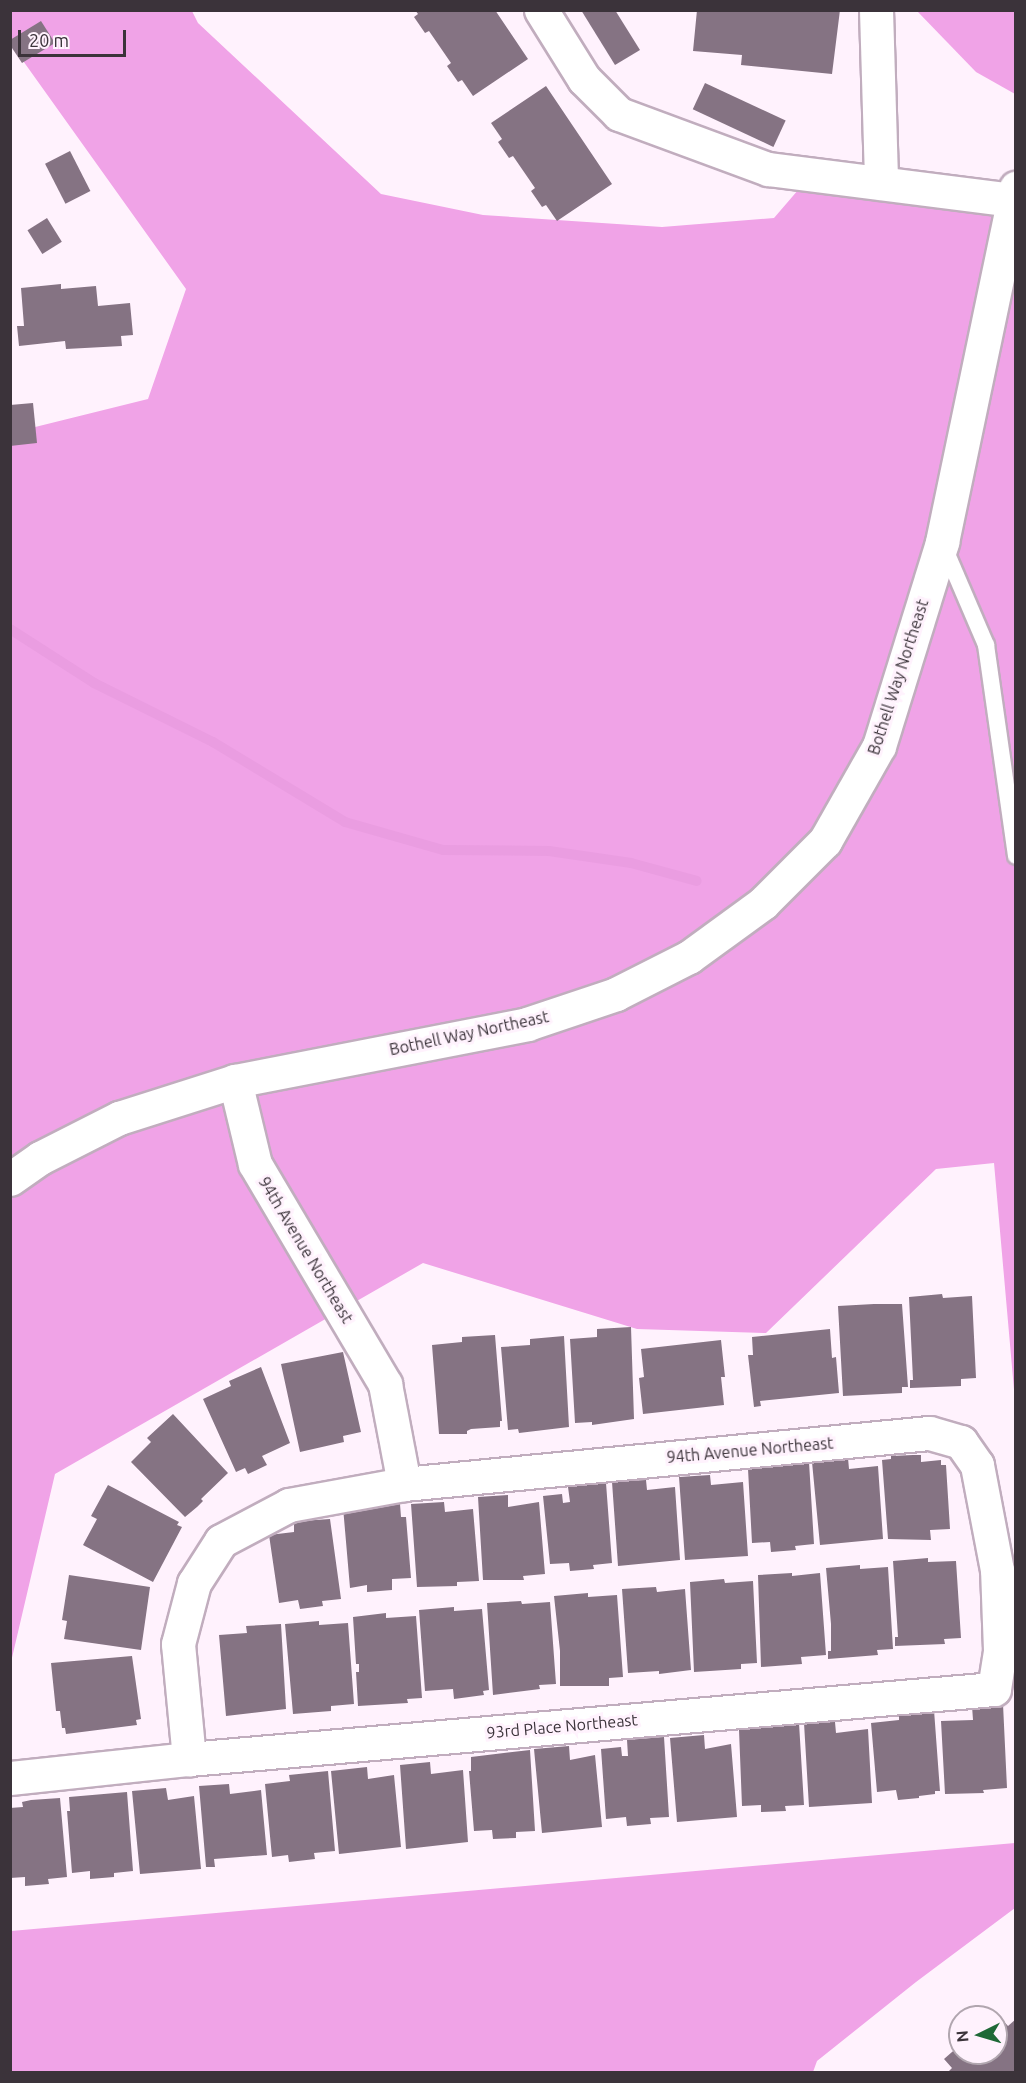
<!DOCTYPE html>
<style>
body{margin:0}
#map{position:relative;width:1026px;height:2083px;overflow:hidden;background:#fff2fd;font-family:Ubuntu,sans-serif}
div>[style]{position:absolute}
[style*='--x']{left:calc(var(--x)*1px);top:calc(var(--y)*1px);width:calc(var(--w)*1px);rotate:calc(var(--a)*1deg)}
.forest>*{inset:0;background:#f0a3e7}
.stream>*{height:10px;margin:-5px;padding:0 5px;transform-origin:5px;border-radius:5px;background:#ea9de1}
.building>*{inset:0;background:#857383;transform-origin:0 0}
.roads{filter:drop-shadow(2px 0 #c1adbe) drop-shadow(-2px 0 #c1adbe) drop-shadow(0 2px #c1adbe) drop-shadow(0 -2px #c1adbe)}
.service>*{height:16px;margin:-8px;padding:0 8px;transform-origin:8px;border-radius:8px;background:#fff}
.minor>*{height:33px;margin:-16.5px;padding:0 16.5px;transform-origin:16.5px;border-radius:16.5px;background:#fff}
.primary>*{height:33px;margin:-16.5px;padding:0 16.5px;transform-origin:16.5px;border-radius:16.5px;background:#fff}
span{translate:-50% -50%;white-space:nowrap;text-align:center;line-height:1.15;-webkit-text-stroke:6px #fff2fd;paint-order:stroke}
.street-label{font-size:16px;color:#3b333a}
.frame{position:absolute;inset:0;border:12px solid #3b333a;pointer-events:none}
.north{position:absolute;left:948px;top:2005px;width:60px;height:60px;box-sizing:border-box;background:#fff2fd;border:2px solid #b1a6af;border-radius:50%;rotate:265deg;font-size:16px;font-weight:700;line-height:24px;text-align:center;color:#3b333a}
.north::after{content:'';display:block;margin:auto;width:21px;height:27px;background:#1f6937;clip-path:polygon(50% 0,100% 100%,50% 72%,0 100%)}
.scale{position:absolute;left:18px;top:30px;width:108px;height:27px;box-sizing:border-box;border:3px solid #3b333a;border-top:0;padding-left:8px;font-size:18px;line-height:21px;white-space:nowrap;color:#3b333a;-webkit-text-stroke:4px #fff2fd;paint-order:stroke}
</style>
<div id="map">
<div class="forest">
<div style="clip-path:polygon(11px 11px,192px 11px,198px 23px,381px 194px,483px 215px,662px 227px,774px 218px,811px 175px,1015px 188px,1015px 1401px,994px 1163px,936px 1169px,766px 1333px,637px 1329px,423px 1263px,55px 1474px,11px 1662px,11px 433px,148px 399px,186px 289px,11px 44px)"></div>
<div style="clip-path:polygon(917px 11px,1015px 11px,1015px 94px,976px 72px)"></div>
<div style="clip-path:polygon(1015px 1843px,1015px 1908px,916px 1982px,817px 2061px,813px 2072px,11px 2072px,11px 1931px)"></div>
</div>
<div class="stream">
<div style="--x:10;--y:629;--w:100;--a:32.7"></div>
<div style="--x:94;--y:683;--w:133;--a:26.4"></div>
<div style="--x:213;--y:742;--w:154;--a:31.2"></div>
<div style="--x:345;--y:822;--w:102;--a:15.9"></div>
<div style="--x:443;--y:850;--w:106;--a:0.5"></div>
<div style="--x:549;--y:851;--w:83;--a:8.3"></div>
<div style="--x:631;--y:863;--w:68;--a:15.3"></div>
</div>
<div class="building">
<div style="clip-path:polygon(415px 10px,495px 10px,528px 59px,473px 96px,462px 80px,458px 82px,447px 66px,451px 63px,429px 31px,425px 33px,414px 17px,418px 14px)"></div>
<div style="clip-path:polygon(581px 10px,615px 10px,640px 50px,615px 65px)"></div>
<div style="clip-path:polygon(697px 10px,840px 10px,832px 74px,741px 65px,742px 55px,693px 51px)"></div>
<div style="clip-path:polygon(41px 21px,55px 43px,22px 63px,10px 45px,10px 40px)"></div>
<div style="left:705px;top:83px;width:89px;height:29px;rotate:25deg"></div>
<div style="clip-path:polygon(546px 86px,612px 184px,557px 221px,546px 205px,542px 207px,531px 191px,535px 188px,513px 156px,509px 158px,498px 142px,502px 139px,491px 123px)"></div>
<div style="left:70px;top:151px;width:45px;height:28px;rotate:63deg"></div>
<div style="left:47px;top:218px;width:28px;height:23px;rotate:58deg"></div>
<div style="clip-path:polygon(61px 284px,61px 289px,96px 286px,98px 306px,130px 303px,133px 335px,121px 336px,122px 346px,66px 349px,65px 341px,19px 346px,17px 326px,24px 326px,21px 288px)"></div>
<div style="clip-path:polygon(33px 403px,37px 443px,10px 446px,10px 405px)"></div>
<div style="clip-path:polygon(942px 1294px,943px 1298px,972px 1296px,976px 1378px,961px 1379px,961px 1386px,910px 1388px,910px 1380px,913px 1380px,909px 1297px)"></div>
<div style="clip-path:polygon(874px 1304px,902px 1304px,908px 1387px,902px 1387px,902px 1393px,843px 1396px,838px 1306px)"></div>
<div style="clip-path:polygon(631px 1327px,634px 1419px,592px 1425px,592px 1422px,575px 1423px,570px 1339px,597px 1337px,597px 1329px)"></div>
<div style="clip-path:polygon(830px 1329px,832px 1358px,836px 1357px,839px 1393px,760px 1401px,761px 1406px,754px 1407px,748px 1355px,753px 1355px,752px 1337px)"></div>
<div style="clip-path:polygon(495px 1335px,502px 1421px,500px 1421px,500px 1427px,471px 1429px,467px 1431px,467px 1434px,439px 1434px,432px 1345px,462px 1342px,462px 1337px)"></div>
<div style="clip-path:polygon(564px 1336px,569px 1427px,519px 1433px,518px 1429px,508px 1430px,501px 1347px,530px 1345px,530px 1339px)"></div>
<div style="clip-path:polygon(721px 1340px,725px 1377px,721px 1377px,724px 1405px,643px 1414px,639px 1378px,644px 1377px,641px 1349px)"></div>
<div style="clip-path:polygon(343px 1352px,361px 1432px,343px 1436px,344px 1442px,300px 1452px,281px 1364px)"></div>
<div style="clip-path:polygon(261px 1367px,290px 1443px,262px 1456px,267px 1465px,248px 1474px,245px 1468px,236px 1472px,203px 1399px,231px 1386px,229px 1381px)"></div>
<div style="clip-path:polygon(173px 1414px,228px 1473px,201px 1499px,203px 1501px,197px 1507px,185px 1517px,131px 1462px,151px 1442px,147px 1438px)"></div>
<div style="clip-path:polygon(913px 1455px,921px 1455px,921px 1462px,941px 1460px,941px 1465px,946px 1465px,950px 1529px,930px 1530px,931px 1540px,888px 1539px,882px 1460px,891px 1459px,891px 1456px)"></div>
<div style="clip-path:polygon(848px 1458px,849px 1469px,878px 1466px,883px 1539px,820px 1545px,812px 1462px)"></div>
<div style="clip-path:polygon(809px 1462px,814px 1544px,795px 1546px,796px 1550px,771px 1552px,770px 1542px,752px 1543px,748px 1469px)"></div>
<div style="clip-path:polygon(710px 1475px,711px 1485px,743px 1482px,748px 1556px,685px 1560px,679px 1477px)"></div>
<div style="clip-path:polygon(646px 1480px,647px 1490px,675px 1487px,680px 1560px,618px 1566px,612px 1482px)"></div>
<div style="clip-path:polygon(599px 1482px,606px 1483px,612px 1563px,593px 1565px,594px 1569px,570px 1571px,569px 1563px,550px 1564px,543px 1496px,562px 1494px,563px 1503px,570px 1502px,568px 1487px)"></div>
<div style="clip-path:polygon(108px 1485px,179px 1522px,177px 1525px,182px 1527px,153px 1582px,83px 1545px,97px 1519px,91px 1516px)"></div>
<div style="clip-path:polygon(508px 1495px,508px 1507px,539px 1502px,545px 1574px,523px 1576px,524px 1580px,483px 1580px,478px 1497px)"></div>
<div style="clip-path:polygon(444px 1502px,445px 1512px,473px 1509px,479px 1581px,457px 1582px,457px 1586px,417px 1587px,411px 1504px)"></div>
<div style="clip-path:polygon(400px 1504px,401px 1517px,406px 1517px,411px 1578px,392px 1579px,392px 1590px,367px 1592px,367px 1585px,350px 1588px,343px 1507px)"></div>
<div style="clip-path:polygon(330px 1519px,341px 1599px,322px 1601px,323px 1606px,300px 1609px,298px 1600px,279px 1603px,269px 1535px,294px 1532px,294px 1524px,302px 1521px)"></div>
<div style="clip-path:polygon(928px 1558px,928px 1562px,956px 1561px,961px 1638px,944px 1639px,945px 1644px,895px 1646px,895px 1637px,898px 1637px,893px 1561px)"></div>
<div style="clip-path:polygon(860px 1565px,860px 1569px,888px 1567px,893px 1649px,877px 1650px,878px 1655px,828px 1659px,828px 1651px,831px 1651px,831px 1624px,826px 1568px)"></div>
<div style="clip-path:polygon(792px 1573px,792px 1576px,820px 1573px,826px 1655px,801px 1657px,802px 1664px,761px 1667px,758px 1575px)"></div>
<div style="clip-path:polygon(69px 1575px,150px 1587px,141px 1650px,64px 1639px,67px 1621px,62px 1620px)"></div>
<div style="clip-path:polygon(724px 1579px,725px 1583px,753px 1581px,757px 1663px,741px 1664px,741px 1669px,694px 1672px,690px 1582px)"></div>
<div style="clip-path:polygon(656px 1587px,657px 1592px,685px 1589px,691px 1670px,659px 1674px,659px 1671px,628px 1673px,622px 1589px)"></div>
<div style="clip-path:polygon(588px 1593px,588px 1597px,617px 1595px,623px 1677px,609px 1678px,609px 1686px,560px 1686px,560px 1651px,554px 1596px)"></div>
<div style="clip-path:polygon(521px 1601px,522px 1604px,550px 1602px,556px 1684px,539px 1685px,540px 1689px,493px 1695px,487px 1603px)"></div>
<div style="clip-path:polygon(454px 1607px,454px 1611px,482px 1609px,489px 1690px,483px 1691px,484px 1695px,454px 1699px,453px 1689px,425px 1691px,419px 1610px)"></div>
<div style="clip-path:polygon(386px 1613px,386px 1618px,416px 1616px,422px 1698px,407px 1699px,408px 1703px,358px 1706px,356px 1672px,359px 1672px,359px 1664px,356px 1664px,353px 1617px)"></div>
<div style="clip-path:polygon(319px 1621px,319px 1625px,348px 1623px,354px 1704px,331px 1706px,331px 1711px,293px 1714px,285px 1624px)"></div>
<div style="clip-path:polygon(281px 1624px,286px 1709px,226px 1716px,219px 1635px,247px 1633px,246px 1626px)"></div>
<div style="clip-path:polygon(132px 1656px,141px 1719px,136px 1720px,137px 1725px,66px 1734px,65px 1728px,62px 1728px,60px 1711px,56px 1711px,51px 1663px)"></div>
<div style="clip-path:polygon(1003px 1704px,1007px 1788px,983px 1790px,984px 1793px,945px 1794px,941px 1721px,973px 1720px,972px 1706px)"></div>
<div style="clip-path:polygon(934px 1710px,940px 1791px,935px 1791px,935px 1794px,919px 1796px,919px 1798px,898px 1800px,896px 1790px,877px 1792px,871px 1723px,899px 1720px,899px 1714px)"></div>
<div style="clip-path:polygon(835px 1722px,836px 1733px,868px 1729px,872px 1803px,809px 1807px,804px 1723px)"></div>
<div style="clip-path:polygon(799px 1723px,804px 1805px,785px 1806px,786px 1811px,761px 1812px,761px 1805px,742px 1806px,739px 1730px)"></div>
<div style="clip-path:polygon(704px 1735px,705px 1749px,731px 1744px,737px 1817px,677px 1822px,670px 1738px)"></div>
<div style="clip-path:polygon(664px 1737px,669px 1817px,650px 1818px,651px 1824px,627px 1826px,626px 1817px,606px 1819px,601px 1749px,621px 1747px,622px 1756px,628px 1756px,627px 1740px)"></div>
<div style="clip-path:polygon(569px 1746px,570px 1760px,595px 1755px,602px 1827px,542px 1833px,534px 1749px)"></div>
<div style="clip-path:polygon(530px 1750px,535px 1831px,516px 1832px,516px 1838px,493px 1839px,492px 1830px,474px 1831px,469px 1771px,471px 1771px,471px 1757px)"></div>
<div style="clip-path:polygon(430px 1762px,431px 1774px,463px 1770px,468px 1842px,406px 1849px,400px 1765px)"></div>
<div style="clip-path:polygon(367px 1767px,368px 1779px,394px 1775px,401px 1847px,339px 1854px,331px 1771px)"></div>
<div style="clip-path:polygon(328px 1771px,335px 1851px,314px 1853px,315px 1859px,289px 1862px,288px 1855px,272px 1857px,265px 1784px,290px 1781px,289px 1775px)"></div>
<div style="clip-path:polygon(229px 1784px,230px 1794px,261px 1790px,267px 1855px,214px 1859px,215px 1867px,206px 1867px,199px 1786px)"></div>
<div style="clip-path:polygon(166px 1788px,168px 1800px,194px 1796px,201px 1869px,140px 1874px,132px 1791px)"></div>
<div style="clip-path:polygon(127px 1792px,133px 1871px,114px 1873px,114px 1877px,90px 1879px,90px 1871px,72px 1873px,67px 1811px,70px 1811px,69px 1797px)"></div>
<div style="clip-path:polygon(60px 1798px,67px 1877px,48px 1879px,49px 1884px,25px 1886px,25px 1877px,10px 1878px,10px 1808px,23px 1807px,22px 1802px,31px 1800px)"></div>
<div style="clip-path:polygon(995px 2012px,1008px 2026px,1016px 2019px,1016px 2072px,948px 2072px,952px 2068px,944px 2059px,960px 2045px,960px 2053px,996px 2053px,996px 2017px,990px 2017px)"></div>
</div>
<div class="roads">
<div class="service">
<div style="--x:944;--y:547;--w:107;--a:66.8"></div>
<div style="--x:986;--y:645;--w:213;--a:81.9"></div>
</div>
<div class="minor">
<div style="--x:541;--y:10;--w:81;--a:58.1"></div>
<div style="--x:584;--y:79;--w:49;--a:45"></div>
<div style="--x:619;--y:114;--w:159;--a:20.3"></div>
<div style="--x:768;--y:169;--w:247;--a:7.2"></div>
<div style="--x:876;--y:10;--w:173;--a:88.3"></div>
<div style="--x:235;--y:1081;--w:85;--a:76.5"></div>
<div style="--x:255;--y:1164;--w:256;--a:59.4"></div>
<div style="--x:385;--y:1384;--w:102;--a:79.2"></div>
<div style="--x:10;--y:1778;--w:180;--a:-6.1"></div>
<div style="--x:189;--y:1759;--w:808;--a:-4.97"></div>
<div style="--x:994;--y:1689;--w:39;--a:-81"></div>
<div style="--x:1000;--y:1650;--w:80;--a:-92.1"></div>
<div style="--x:997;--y:1570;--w:107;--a:-100.8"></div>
<div style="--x:977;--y:1465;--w:28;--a:-125"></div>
<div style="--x:961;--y:1442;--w:33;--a:-164"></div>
<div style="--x:929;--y:1433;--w:527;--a:174.45"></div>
<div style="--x:404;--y:1484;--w:117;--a:169.7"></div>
<div style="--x:289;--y:1505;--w:77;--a:152.1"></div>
<div style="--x:221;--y:1541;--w:50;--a:122.7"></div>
<div style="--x:194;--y:1583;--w:63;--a:104.7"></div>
<div style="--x:178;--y:1644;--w:116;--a:84.5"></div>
</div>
<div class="primary">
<div style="--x:10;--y:1179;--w:37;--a:-35"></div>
<div style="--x:40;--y:1158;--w:89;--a:-26.9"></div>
<div style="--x:119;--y:1118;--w:122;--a:-17.7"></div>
<div style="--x:235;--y:1081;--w:298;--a:-11"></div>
<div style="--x:527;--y:1024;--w:94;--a:-18.6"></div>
<div style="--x:616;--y:994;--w:82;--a:-26.9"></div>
<div style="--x:689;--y:957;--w:92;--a:-36.1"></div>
<div style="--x:763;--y:903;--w:88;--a:-45"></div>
<div style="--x:825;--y:841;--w:109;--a:-60.4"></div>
<div style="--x:879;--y:746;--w:214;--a:-72.8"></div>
<div style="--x:942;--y:542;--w:362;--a:-78.2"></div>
</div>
</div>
<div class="street-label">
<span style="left:898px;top:677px;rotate:-72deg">Bothell Way Northeast</span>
<span style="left:469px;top:1033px;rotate:-12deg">Bothell Way Northeast</span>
<span style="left:306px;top:1250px;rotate:59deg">94th Avenue Northeast</span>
<span style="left:750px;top:1450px;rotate:-5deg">94th Avenue Northeast</span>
<span style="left:562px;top:1726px;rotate:-5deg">93rd Place Northeast</span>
</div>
<div class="frame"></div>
<div class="north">N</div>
<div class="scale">20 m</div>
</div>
